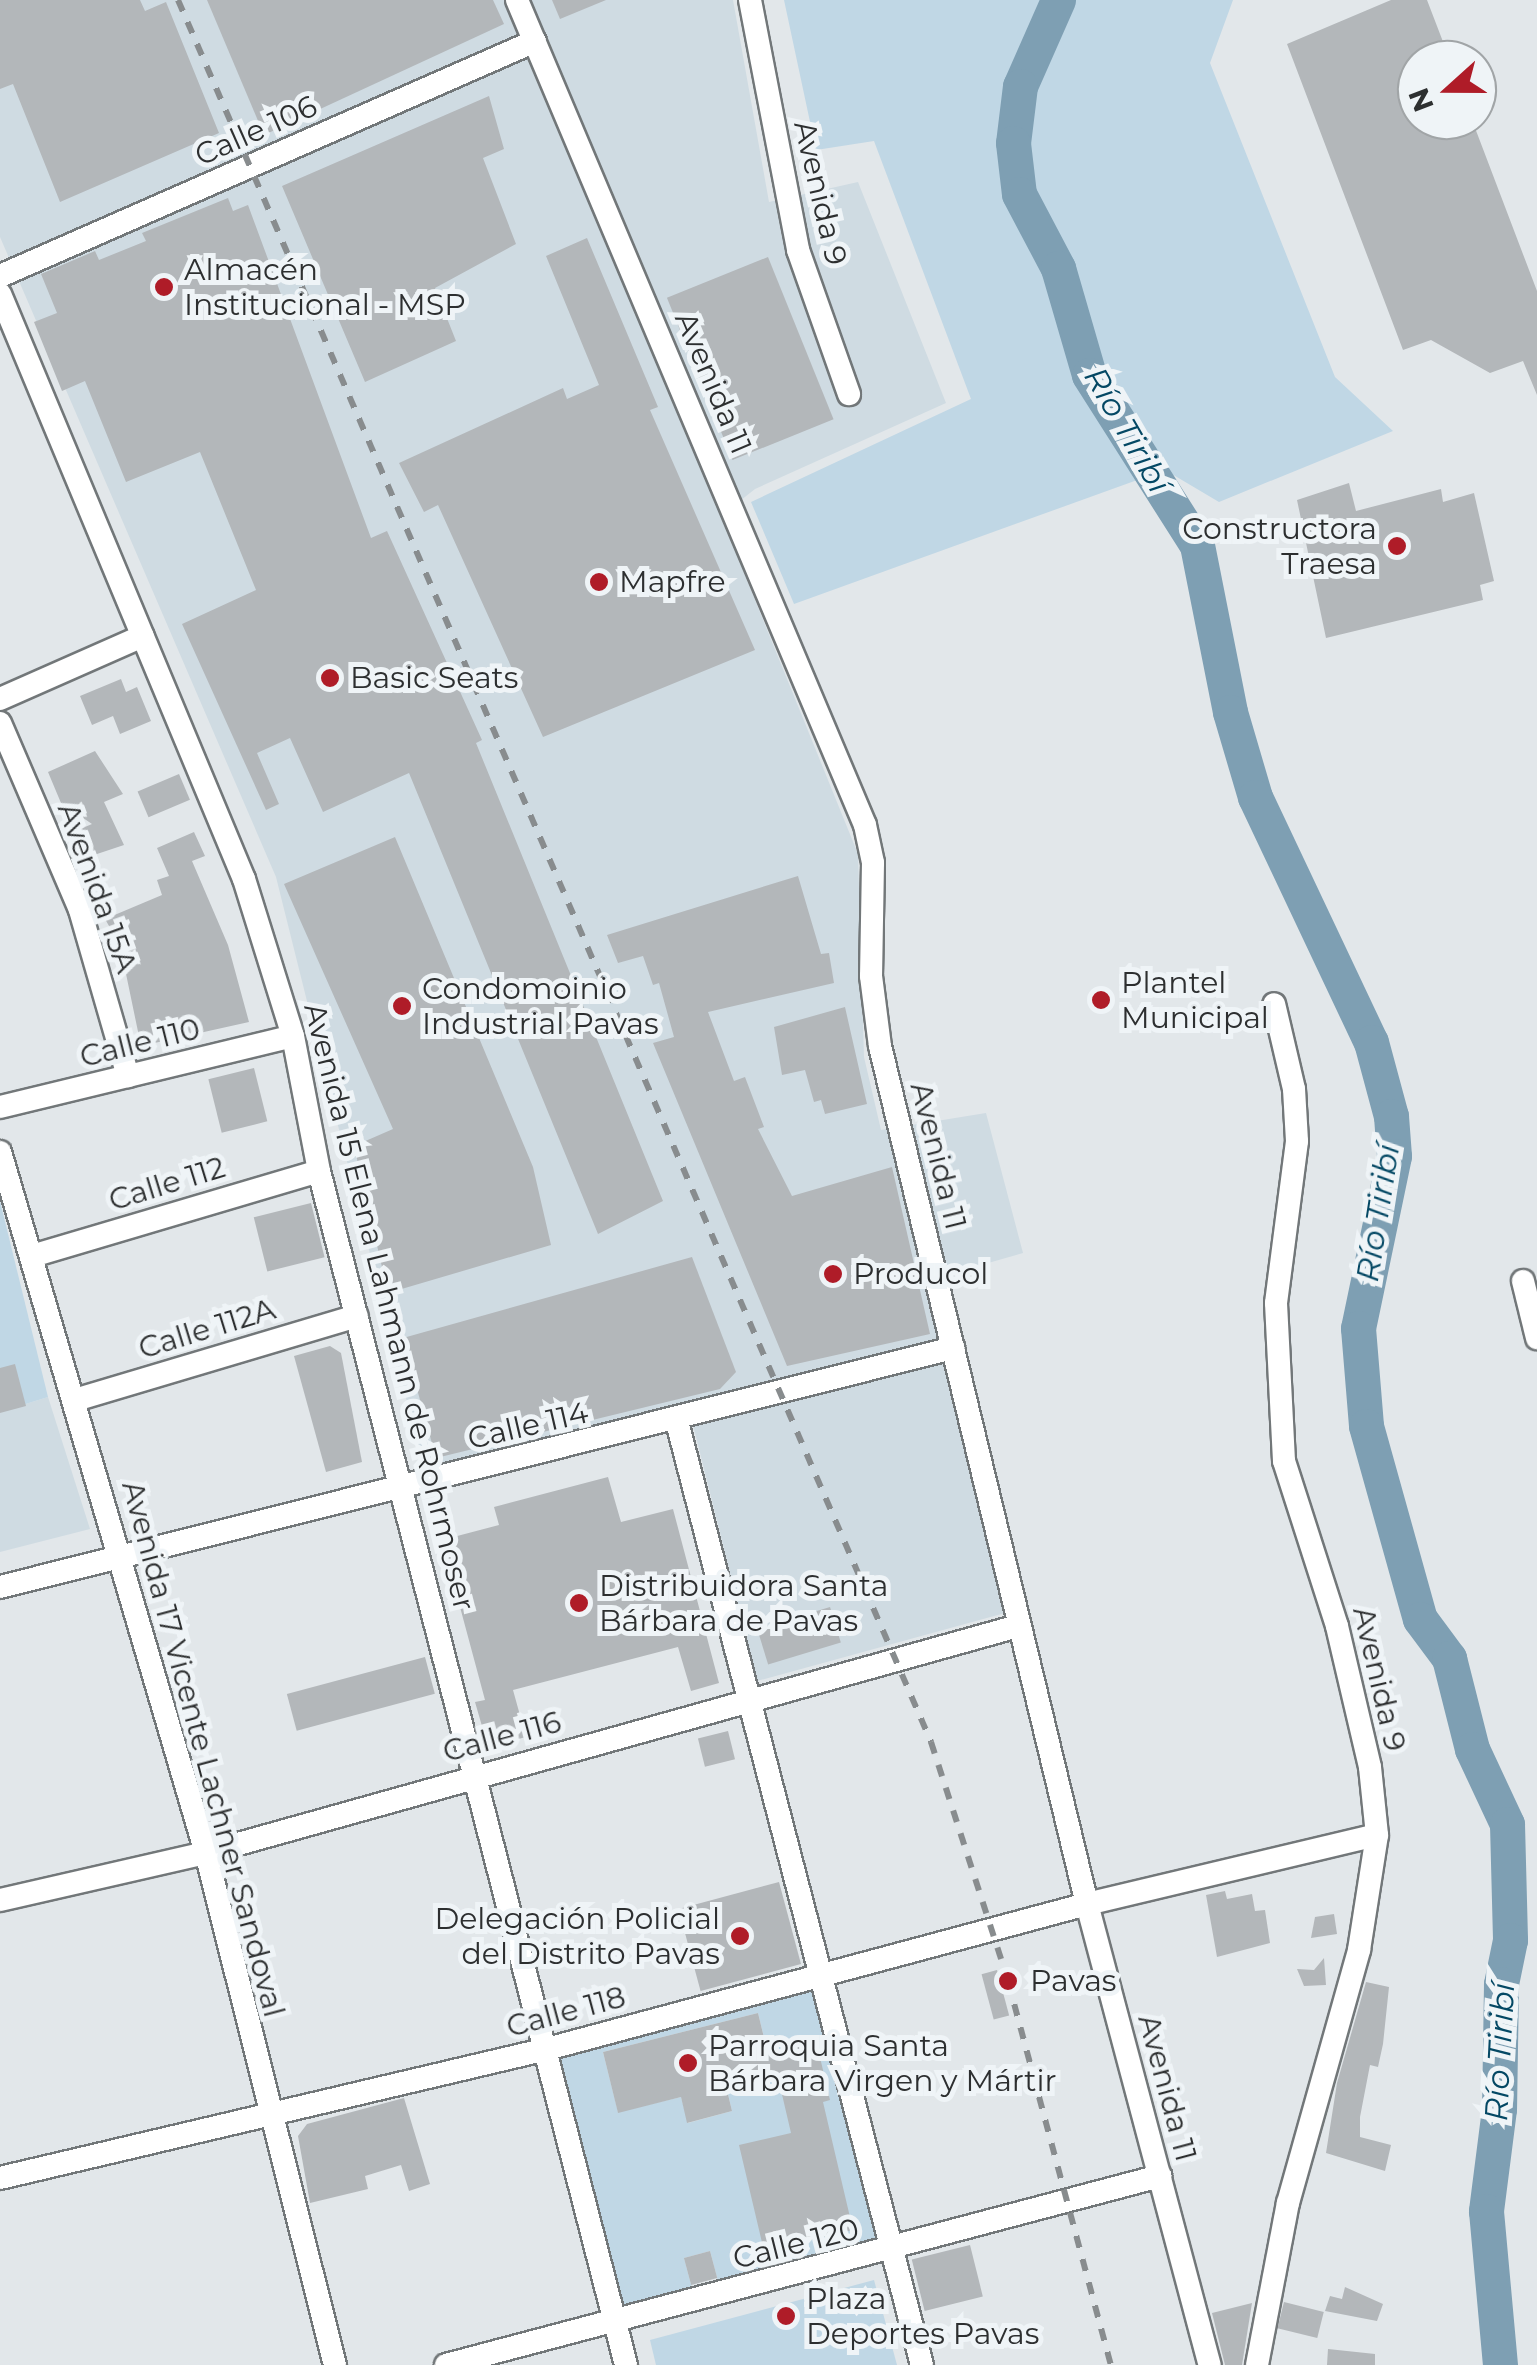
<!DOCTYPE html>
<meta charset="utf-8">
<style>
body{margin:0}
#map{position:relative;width:1537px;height:2365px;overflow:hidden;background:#e2e7ea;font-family:Montserrat,sans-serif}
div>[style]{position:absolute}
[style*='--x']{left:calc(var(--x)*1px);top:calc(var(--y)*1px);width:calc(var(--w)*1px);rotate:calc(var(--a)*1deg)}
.built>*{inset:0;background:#cfdbe2}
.green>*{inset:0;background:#c0d7e5}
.river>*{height:35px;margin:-17.5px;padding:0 17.5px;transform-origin:17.5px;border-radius:17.5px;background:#7e9fb3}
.building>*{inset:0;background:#b3b7ba;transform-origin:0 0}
.roads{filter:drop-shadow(2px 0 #727779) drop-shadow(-2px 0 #727779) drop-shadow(0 2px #727779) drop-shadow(0 -2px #727779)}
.minor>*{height:22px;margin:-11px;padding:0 11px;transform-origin:11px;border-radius:11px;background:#fff}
.rail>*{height:6px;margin-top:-3px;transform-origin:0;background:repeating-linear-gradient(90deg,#888c8e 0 12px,transparent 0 24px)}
.dots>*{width:28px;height:28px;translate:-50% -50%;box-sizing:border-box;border:5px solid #eff4f7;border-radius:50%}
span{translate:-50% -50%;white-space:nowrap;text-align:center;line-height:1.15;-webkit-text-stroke:10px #eff4f7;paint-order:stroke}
.street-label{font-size:30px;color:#2d2f30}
.poi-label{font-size:30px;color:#2d2f30}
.left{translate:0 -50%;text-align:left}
.right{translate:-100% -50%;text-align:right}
.water-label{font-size:32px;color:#044864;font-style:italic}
.north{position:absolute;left:1397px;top:40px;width:100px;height:100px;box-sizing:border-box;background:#eff4f7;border:2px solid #a1a5a7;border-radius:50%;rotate:249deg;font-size:28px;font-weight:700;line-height:40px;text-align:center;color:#2d2f30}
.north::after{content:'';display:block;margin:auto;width:35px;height:45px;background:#af1c28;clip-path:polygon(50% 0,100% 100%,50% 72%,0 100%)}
</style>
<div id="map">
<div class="built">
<div style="clip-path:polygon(0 0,733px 0,769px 202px,858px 182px,946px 403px,755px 489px,721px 516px,858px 854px,864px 1057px,881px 1130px,986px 1113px,1023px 1253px,925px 1281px,1005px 1613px,757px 1681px,689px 1409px,427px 1482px,276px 877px,0 237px)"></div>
<div style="clip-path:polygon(48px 1397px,90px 1529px,0 1552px,0 1412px)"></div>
</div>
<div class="green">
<div style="clip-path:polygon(784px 0,1233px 0,1210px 63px,1335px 377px,1393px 431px,1219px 502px,1165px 470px,794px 604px,751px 502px,971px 399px,874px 141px,816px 150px)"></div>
<div style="clip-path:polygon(0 1201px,48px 1397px,0 1412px)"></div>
<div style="clip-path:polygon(evenodd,818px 1990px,881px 2240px,718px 2281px,710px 2251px,684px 2258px,692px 2288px,623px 2305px,560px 2059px,818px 1990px,758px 2013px,773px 2074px,726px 2086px,732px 2111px,688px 2123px,681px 2097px,618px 2112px,603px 2052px,758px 2013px)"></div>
<div style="clip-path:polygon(874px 2280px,897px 2365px,656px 2365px,650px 2340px)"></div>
</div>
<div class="river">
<div style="--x:1058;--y:0;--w:94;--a:113.8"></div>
<div style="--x:1020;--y:86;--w:57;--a:97"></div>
<div style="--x:1013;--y:143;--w:51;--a:83.3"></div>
<div style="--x:1019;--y:194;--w:84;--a:62.2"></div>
<div style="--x:1058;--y:268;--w:111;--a:73.8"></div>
<div style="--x:1089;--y:375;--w:201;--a:57.6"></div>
<div style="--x:1197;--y:545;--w:170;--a:78.8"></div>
<div style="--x:1230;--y:712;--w:89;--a:73.6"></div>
<div style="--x:1255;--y:797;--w:271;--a:64.7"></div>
<div style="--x:1371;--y:1042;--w:77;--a:74.9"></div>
<div style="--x:1391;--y:1116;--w:40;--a:85.7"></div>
<div style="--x:1394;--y:1156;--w:176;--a:101.8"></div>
<div style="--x:1358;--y:1328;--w:98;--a:85.3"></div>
<div style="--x:1366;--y:1426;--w:200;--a:74.4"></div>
<div style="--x:1420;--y:1619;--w:49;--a:53.4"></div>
<div style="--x:1449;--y:1658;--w:94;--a:75.8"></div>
<div style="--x:1472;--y:1749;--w:83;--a:65"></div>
<div style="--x:1507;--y:1824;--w:116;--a:88.5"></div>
<div style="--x:1510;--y:1940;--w:45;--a:101.6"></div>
<div style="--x:1501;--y:1984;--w:125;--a:90.9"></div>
<div style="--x:1499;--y:2109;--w:103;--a:97.3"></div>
<div style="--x:1486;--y:2211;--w:155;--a:84.8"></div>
</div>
<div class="building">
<div style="clip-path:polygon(0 0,140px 0,145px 11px,166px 2px,219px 133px,60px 202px,13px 84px,0 89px)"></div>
<div style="clip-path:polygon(207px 0,493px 0,504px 24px,264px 135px)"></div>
<div style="clip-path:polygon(552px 0,606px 0,560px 19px)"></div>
<div style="clip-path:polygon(1391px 0,1427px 0,1450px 60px,1417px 60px,1417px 120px,1472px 120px,1537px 291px,1537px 395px,1523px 361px,1490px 373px,1431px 340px,1403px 350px,1287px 44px)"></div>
<div style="clip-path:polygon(489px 96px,504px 149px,483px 158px,516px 244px,435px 288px,456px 341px,365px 382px,282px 186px)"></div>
<div style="clip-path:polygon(228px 198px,233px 211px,248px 205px,371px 538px,387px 531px,482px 740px,476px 743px,663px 1201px,598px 1234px,409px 773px,323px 812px,290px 738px,257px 753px,279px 804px,266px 810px,182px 624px,256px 590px,200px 452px,126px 482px,85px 381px,62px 391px,34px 322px,57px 313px,41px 274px,95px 251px,99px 260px,146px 241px,142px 233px)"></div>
<div style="clip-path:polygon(587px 238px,658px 407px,650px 410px,755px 650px,543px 737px,438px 505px,424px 512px,399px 463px,563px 388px,567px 399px,599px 385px,546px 256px)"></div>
<div style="left:768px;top:257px;width:175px;height:109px;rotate:68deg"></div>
<div style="clip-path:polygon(1349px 483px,1356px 511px,1441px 489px,1443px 502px,1474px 493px,1494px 581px,1480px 585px,1483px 600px,1326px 638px,1297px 500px)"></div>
<div style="clip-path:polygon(121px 679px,126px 692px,137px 687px,151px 721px,120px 734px,113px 716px,92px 725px,80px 696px)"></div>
<div style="clip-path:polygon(95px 751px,123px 794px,104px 802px,124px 845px,85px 858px,73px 832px,92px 824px,61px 803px,48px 772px)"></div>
<div style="left:179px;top:774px;width:28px;height:45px;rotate:67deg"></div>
<div style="clip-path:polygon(194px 832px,205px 856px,192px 861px,228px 945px,249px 1022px,141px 1046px,120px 945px,105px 919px,162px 895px,157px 880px,169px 876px,157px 848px)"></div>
<div style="clip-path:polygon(395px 837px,533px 1167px,551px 1245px,388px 1293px,354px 1146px,393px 1129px,284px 884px)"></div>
<div style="clip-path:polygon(798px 876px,821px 954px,829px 953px,834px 983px,708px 1012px,734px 1081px,745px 1077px,764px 1127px,758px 1129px,792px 1196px,892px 1167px,930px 1334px,787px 1366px,653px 1043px,674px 1037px,659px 983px,653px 985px,643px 956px,618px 963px,607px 935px)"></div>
<div style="clip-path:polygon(845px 1007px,867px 1104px,825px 1114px,821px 1100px,814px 1102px,805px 1070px,782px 1075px,774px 1027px)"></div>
<div style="left:254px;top:1068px;width:55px;height:47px;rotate:76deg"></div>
<div style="left:311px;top:1203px;width:56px;height:59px;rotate:76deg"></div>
<div style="clip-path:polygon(692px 1257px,736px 1372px,720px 1389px,436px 1458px,403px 1338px)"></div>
<div style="clip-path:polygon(330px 1346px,341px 1353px,362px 1462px,326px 1472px,294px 1356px)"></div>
<div style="clip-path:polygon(15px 1364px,26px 1406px,0 1413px,0 1368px)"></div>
<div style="clip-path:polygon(608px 1477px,621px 1522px,673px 1509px,719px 1683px,691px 1691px,678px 1647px,513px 1690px,526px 1737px,488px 1747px,475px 1702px,485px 1700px,442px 1540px,499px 1525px,494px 1507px)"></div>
<div style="left:830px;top:1607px;width:37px;height:76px;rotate:73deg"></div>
<div style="left:425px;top:1657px;width:38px;height:143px;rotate:75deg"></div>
<div style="left:728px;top:1731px;width:29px;height:31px;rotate:76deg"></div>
<div style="left:779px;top:1882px;width:85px;height:104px;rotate:75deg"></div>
<div style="clip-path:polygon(1225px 1891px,1227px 1899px,1252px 1894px,1255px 1911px,1265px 1910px,1270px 1943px,1217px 1957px,1206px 1895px)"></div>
<div style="clip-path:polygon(1334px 1914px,1337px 1934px,1311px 1938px,1315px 1917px)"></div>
<div style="clip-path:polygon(1324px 1958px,1326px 1985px,1304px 1986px,1297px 1969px,1314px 1970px)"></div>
<div style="left:997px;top:1970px;width:47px;height:16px;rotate:75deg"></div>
<div style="clip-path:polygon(1366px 1982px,1389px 1987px,1383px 2044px,1378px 2067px,1370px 2065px,1360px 2117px,1360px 2137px,1391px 2145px,1385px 2171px,1326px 2153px,1337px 2083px)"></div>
<div style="clip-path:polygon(758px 2013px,768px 2054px,815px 2036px,830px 2100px,823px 2102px,853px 2230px,764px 2251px,739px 2145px,791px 2133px,777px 2073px,726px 2086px,732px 2111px,687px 2123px,681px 2097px,618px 2113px,603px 2052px)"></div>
<div style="clip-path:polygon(404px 2098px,430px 2184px,409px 2191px,401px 2165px,365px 2176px,368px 2189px,310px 2203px,298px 2136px,307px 2124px)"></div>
<div style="left:970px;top:2245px;width:53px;height:60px;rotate:76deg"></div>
<div style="left:710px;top:2251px;width:28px;height:27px;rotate:75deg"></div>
<div style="clip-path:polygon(1345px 2287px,1383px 2304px,1377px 2321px,1325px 2311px,1330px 2296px,1342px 2299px)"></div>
<div style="left:1284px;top:2302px;width:41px;height:27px;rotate:14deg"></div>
<div style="clip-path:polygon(1252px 2303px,1242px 2365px,1225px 2365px,1212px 2313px)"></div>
<div style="clip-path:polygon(1328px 2349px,1375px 2354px,1375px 2365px,1327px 2365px)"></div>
</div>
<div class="roads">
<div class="minor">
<div style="--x:517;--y:0;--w:895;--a:67.13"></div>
<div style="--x:865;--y:825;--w:39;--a:78"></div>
<div style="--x:873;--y:863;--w:113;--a:91"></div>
<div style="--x:871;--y:976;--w:71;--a:82.7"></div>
<div style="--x:880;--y:1046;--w:883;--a:76.44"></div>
<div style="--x:1087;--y:1904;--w:477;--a:75.1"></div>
<div style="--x:750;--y:0;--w:255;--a:79.1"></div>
<div style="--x:798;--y:250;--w:153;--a:70.5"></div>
<div style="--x:0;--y:276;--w:584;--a:-23.71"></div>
<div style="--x:0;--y:294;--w:634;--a:67.36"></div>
<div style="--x:244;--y:879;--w:164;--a:72.7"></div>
<div style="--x:293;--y:1036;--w:137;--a:79.1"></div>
<div style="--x:319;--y:1171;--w:1233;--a:75.58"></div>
<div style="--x:0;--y:699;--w:156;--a:-23.8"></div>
<div style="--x:0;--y:723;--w:203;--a:66.8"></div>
<div style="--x:80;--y:910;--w:173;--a:73.9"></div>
<div style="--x:0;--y:1107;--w:301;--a:-13.6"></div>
<div style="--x:0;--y:1152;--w:731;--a:73.62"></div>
<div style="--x:206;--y:1853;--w:528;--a:75.86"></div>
<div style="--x:32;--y:1256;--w:299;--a:-16.5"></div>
<div style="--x:1523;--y:1281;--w:59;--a:76.2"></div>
<div style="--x:75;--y:1400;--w:294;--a:-16.6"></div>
<div style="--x:677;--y:1422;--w:974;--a:75.44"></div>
<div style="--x:0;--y:1587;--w:983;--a:-14.08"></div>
<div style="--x:0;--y:1900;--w:211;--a:-12.9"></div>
<div style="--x:206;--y:1853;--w:843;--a:-15.62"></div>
<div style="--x:0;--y:2178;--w:562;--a:-13.27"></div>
<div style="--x:547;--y:2049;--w:559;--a:-15.03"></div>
<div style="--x:1087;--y:1904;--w:298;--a:-13.4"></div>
<div style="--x:446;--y:2365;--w:739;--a:-14.83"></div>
<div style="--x:1257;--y:2365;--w:165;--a:-79.2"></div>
<div style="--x:1288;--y:2203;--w:263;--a:-74.3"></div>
<div style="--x:1359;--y:1950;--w:116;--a:-81.1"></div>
<div style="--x:1377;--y:1835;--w:68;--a:-95.9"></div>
<div style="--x:1370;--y:1767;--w:145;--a:-103.2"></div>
<div style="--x:1337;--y:1626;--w:173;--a:-107.8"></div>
<div style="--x:1284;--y:1461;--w:158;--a:-92.9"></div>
<div style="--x:1276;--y:1303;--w:163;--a:-82.6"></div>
<div style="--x:1297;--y:1141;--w:52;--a:-93.3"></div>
<div style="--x:1294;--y:1089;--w:87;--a:-103.2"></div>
</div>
</div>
<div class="rail">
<div style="--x:178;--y:0;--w:1898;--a:66.62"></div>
<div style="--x:931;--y:1742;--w:251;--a:72.1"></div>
<div style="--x:1008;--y:1981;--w:398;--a:75"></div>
</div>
<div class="dots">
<div style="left:164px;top:287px;background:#af1c28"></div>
<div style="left:1397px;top:546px;background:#af1c28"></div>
<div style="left:599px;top:582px;background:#af1c28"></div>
<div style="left:330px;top:678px;background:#af1c28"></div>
<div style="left:1101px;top:1000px;background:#af1c28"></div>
<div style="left:402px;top:1006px;background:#af1c28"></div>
<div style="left:833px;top:1274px;background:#af1c28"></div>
<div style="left:579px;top:1603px;background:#af1c28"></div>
<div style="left:740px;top:1936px;background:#af1c28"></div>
<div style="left:1008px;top:1981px;background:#af1c28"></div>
<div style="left:688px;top:2063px;background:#af1c28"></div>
<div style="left:786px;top:2316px;background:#af1c28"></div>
</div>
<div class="street-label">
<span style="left:256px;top:131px;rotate:-24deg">Calle 106</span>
<span style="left:820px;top:193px;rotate:77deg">Avenida 9</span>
<span style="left:713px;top:383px;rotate:67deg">Avenida 11</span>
<span style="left:97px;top:888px;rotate:70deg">Avenida 15A</span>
<span style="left:140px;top:1043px;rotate:-14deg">Calle 110</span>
<span style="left:938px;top:1156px;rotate:76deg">Avenida 11</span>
<span style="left:167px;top:1184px;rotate:-17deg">Calle 112</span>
<span style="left:389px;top:1307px;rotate:76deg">Avenida 15 Elena Lahmann de Rohrmoser</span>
<span style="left:207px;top:1329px;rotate:-17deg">Calle 112A</span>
<span style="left:528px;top:1426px;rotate:-13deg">Calle 114</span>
<span style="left:1379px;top:1679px;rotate:77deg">Avenida 9</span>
<span style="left:502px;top:1737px;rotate:-15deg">Calle 116</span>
<span style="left:203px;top:1749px;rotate:75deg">Avenida 17 Vicente Lachner Sandoval</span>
<span style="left:566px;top:2012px;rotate:-15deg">Calle 118</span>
<span style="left:1167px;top:2088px;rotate:75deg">Avenida 11</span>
<span style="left:796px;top:2244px;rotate:-14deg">Calle 120</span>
</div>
<div class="poi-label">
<span class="left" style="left:184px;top:287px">Almacén<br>Institucional - MSP</span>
<span class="right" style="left:1377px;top:546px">Constructora<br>Traesa</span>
<span class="left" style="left:619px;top:582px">Mapfre</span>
<span class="left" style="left:350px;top:678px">Basic Seats</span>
<span class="left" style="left:1121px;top:1000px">Plantel<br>Municipal</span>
<span class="left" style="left:422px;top:1006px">Condomoinio<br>Industrial Pavas</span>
<span class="left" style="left:853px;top:1274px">Producol</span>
<span class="left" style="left:599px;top:1603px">Distribuidora Santa<br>Bárbara de Pavas</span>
<span class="right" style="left:720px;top:1936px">Delegación Policial<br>del Distrito Pavas</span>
<span class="left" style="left:1030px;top:1981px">Pavas</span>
<span class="left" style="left:708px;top:2063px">Parroquia Santa<br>Bárbara Virgen y Mártir</span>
<span class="left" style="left:806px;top:2316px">Plaza<br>Deportes Pavas</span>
</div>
<div class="water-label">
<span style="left:1127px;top:430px;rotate:60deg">Río Tiribí</span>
<span style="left:1378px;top:1213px;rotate:-81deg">Río Tiribí</span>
<span style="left:1500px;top:2052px;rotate:-87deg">Río Tiribí</span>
</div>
<div class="north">N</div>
</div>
